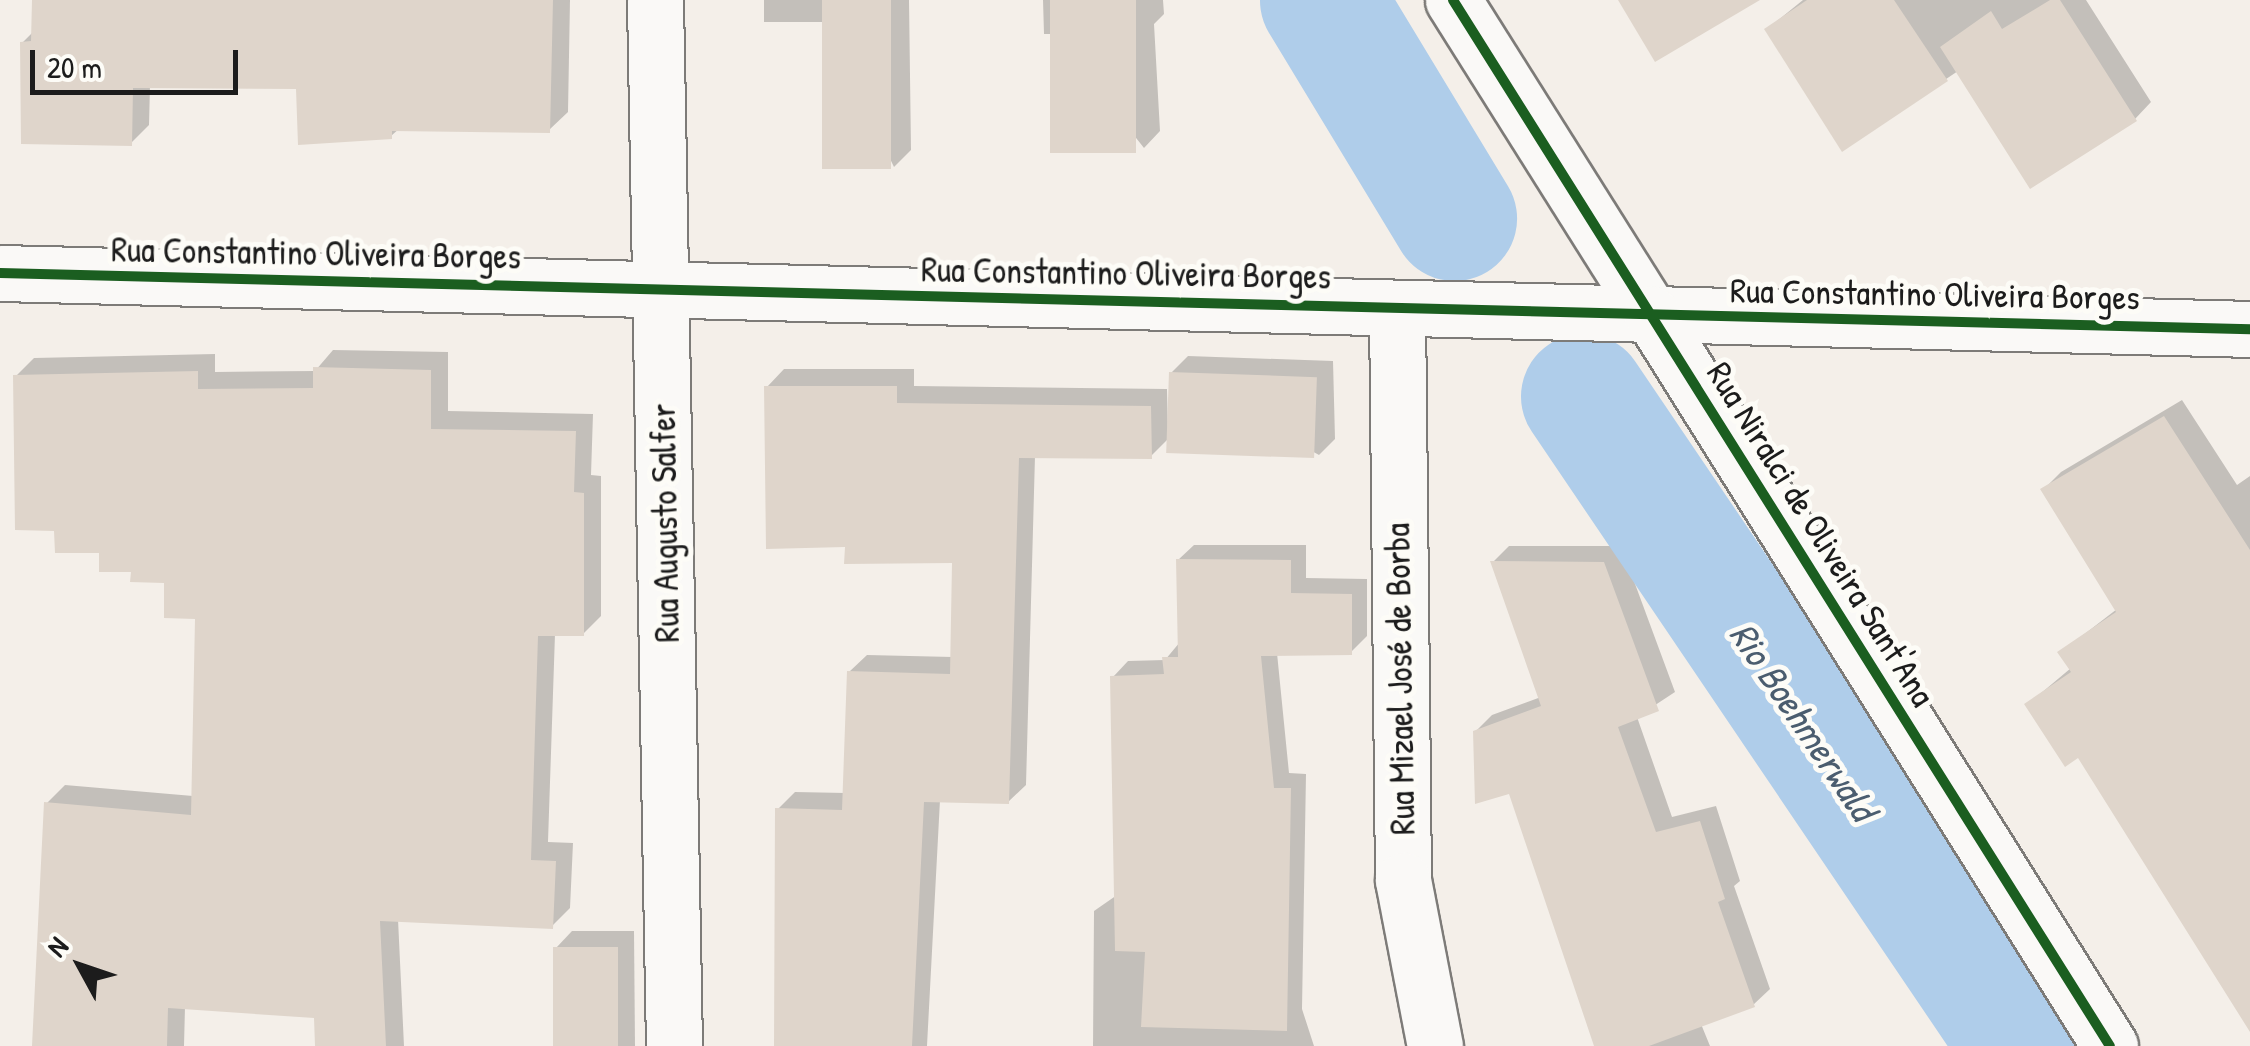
<!DOCTYPE html>
<meta charset="utf-8">
<style>
body{margin:0}
#map{position:relative;width:2250px;height:1046px;overflow:hidden;background:#f4efe9;font-family:"Patrick Hand",sans-serif}
div>[style]{position:absolute}
[style*='--x']{left:calc(var(--x)*1px);top:calc(var(--y)*1px);width:calc(var(--w)*1px);rotate:calc(var(--a)*1deg)}
.shadow>*{inset:0;background:#0003}
.river>*{height:125px;margin:-62.5px;padding:0 62.5px;transform-origin:62.5px;border-radius:62.5px;background:#afcdea}
.building>*{inset:0;background:#dfd5cb;transform-origin:0 0}
.roads{filter:drop-shadow(2px 0 #7d7b78) drop-shadow(-2px 0 #7d7b78) drop-shadow(0 2px #7d7b78) drop-shadow(0 -2px #7d7b78)}
.street>*{height:55px;margin:-27.5px;padding:0 27.5px;transform-origin:27.5px;border-radius:27.5px;background:#faf9f7}
.secondary>*{height:55px;margin:-27.5px;padding:0 27.5px;transform-origin:27.5px;border-radius:27.5px;background:#faf9f7}
.cycleway>*{height:10px;margin:-5px;padding:0 5px;transform-origin:5px;border-radius:5px;background:#1b5e20}
span{translate:-50% -50%;white-space:nowrap;text-align:center;line-height:1.15;-webkit-text-stroke:10px #fdfcf7;paint-order:stroke}
.street-label{font-size:35px;color:#1c1c1c}
.water-label{font-size:38px;color:#4b5d6f;font-style:italic}
.north{position:absolute;left:30px;top:916px;width:100px;height:100px;-webkit-text-stroke:8px #fdfcf7;paint-order:stroke;rotate:310deg;font-size:28px;font-weight:700;line-height:40px;text-align:center;color:#1c1c1c}
.north::after{content:'';display:block;margin:auto;width:35px;height:45px;background:#1c1c1c;clip-path:polygon(50% 0,100% 100%,50% 72%,0 100%)}
.scale{position:absolute;left:30px;top:50px;width:208px;height:45px;box-sizing:border-box;border:5px solid #1c1c1c;border-top:0;padding-left:12px;font-size:30px;line-height:35px;white-space:nowrap;color:#1c1c1c;-webkit-text-stroke:8px #fdfcf7;paint-order:stroke}
</style>
<div id="map">
<div class="shadow">
<div style="clip-path:polygon(34px 0,570px 0,568px 112px,549px 130px,400px 128px,391px 136px,299px 87px,150px 86px,149px 125px,131px 143px,22px 43px,34px 31px)"></div>
<div style="clip-path:polygon(764px 0,909px 0,911px 150px,894px 167px,824px 22px,764px 22px)"></div>
<div style="clip-path:polygon(1043px 0,1163px 0,1164px 14px,1154px 24px,1160px 131px,1144px 148px,1054px 34px,1044px 34px)"></div>
<div style="clip-path:polygon(1803px 0,2086px 0,2151px 102px,2135px 119px,1958px 71px,1842px 149px,1767px 29px)"></div>
<div style="clip-path:polygon(333px 350px,448px 352px,448px 411px,593px 414px,591px 475px,601px 476px,601px 616px,583px 634px,555px 634px,548px 842px,573px 843px,570px 908px,552px 926px,398px 919px,404px 1046px,317px 1046px,316px 1016px,185px 1007px,184px 1046px,39px 1046px,47px 803px,65px 785px,193px 796px,198px 616px,167px 581px,57px 528px,16px 376px,34px 358px,215px 354px,215px 372px,315px 371px)"></div>
<div style="clip-path:polygon(1188px 356px,1333px 361px,1335px 439px,1319px 455px,1171px 373px)"></div>
<div style="clip-path:polygon(784px 369px,914px 369px,914px 386px,1167px 389px,1168px 439px,1151px 456px,1035px 456px,1026px 785px,1008px 802px,940px 800px,927px 1046px,775px 1046px,778px 809px,795px 792px,846px 793px,849px 672px,867px 655px,953px 657px,954px 561px,848px 545px,767px 387px)"></div>
<div style="clip-path:polygon(2182px 400px,2237px 485px,2250px 476px,2250px 1029px,2079px 755px,2028px 704px,2071px 668px,2060px 653px,2117px 609px,2044px 489px,2061px 472px)"></div>
<div style="clip-path:polygon(1194px 545px,1306px 545px,1306px 578px,1367px 579px,1367px 636px,1351px 652px,1277px 653px,1289px 773px,1306px 774px,1302px 1009px,1314px 1046px,1093px 1046px,1094px 911px,1117px 895px,1113px 677px,1128px 661px,1165px 660px,1180px 642px,1178px 560px)"></div>
<div style="clip-path:polygon(1509px 546px,1621px 546px,1675px 692px,1637px 717px,1672px 817px,1716px 806px,1740px 881px,1734px 886px,1770px 989px,1753px 1005px,1701px 1024px,1710px 1046px,1597px 1046px,1511px 791px,1475px 732px,1492px 715px,1541px 697px,1493px 562px)"></div>
<div style="clip-path:polygon(572px 931px,634px 931px,635px 1046px,557px 1046px,556px 948px)"></div>
</div>
<div class="river">
<div style="--x:1322;--y:0;--w:255;--a:58.8"></div>
<div style="--x:1583;--y:396;--w:785;--a:55.91"></div>
</div>
<div class="building">
<div style="clip-path:polygon(32px 0,553px 0,550px 133px,392px 131px,392px 139px,298px 145px,296px 89px,133px 88px,132px 146px,21px 144px,20px 42px,31px 41px)"></div>
<div style="left:822px;top:0;width:69px;height:169px"></div>
<div style="left:1050px;top:0;width:86px;height:153px"></div>
<div style="clip-path:polygon(1618px 0,1760px 0,1655px 62px)"></div>
<div style="clip-path:polygon(1807px 0,1894px 0,1948px 81px,1842px 152px,1764px 29px)"></div>
<div style="clip-path:polygon(2050px 0,2060px 0,2137px 121px,2030px 189px,1940px 47px,1991px 11px,2002px 29px)"></div>
<div style="clip-path:polygon(313px 367px,431px 370px,431px 429px,576px 431px,574px 492px,584px 493px,584px 636px,538px 636px,531px 860px,556px 861px,553px 929px,380px 921px,386px 1046px,315px 1046px,314px 1018px,168px 1008px,167px 1046px,32px 1046px,44px 802px,191px 815px,195px 619px,164px 618px,164px 583px,130px 582px,131px 572px,99px 572px,99px 553px,55px 553px,54px 531px,15px 530px,13px 375px,198px 371px,198px 389px,313px 388px)"></div>
<div style="left:1169px;top:372px;width:148px;height:81px;rotate:2deg"></div>
<div style="clip-path:polygon(764px 386px,897px 386px,897px 403px,1151px 406px,1152px 459px,1019px 458px,1009px 804px,924px 802px,912px 1046px,774px 1046px,775px 808px,842px 810px,847px 671px,950px 674px,952px 563px,844px 564px,845px 547px,766px 549px)"></div>
<div style="clip-path:polygon(2164px 416px,2250px 550px,2250px 1032px,2078px 758px,2065px 767px,2024px 704px,2071px 672px,2057px 652px,2116px 612px,2040px 489px)"></div>
<div style="clip-path:polygon(1176px 559px,1291px 560px,1291px 593px,1352px 594px,1352px 655px,1261px 656px,1274px 788px,1291px 788px,1287px 1031px,1141px 1027px,1145px 952px,1115px 951px,1110px 676px,1164px 674px,1162px 657px,1178px 657px)"></div>
<div style="clip-path:polygon(1490px 561px,1604px 562px,1659px 711px,1618px 727px,1656px 832px,1700px 821px,1725px 899px,1718px 902px,1755px 1007px,1649px 1046px,1594px 1046px,1509px 794px,1475px 804px,1473px 731px,1541px 706px)"></div>
<div style="left:553px;top:947px;width:65px;height:99px"></div>
</div>
<div class="roads">
<div class="street">
<div style="--x:655;--y:0;--w:1046;--a:88.96"></div>
<div style="--x:1453;--y:0;--w:371;--a:57.8"></div>
<div style="--x:1651;--y:314;--w:599;--a:1.43"></div>
<div style="--x:1397;--y:308;--w:572;--a:89.4"></div>
<div style="--x:1403;--y:880;--w:169;--a:79.1"></div>
</div>
<div class="secondary">
<div style="--x:0;--y:273;--w:1652;--a:1.42"></div>
<div style="--x:1651;--y:314;--w:864;--a:57.91"></div>
</div>
</div>
<div class="cycleway">
<div style="--x:1453;--y:0;--w:1235;--a:57.87"></div>
<div style="--x:0;--y:273;--w:2251;--a:1.43"></div>
</div>
<div class="street-label">
<span style="left:316px;top:253px;rotate:1deg">Rua Constantino Oliveira Borges</span>
<span style="left:1126px;top:273px;rotate:1deg">Rua Constantino Oliveira Borges</span>
<span style="left:1935px;top:294px;rotate:1deg">Rua Constantino Oliveira Borges</span>
<span style="left:665px;top:523px;rotate:-91deg">Rua Augusto Salfer</span>
<span style="left:1821px;top:534px;rotate:58deg">Rua Niralci de Oliveira Sant'Ana</span>
<span style="left:1400px;top:679px;rotate:-91deg">Rua Mizael José de Borba</span>
</div>
<div class="water-label">
<span style="left:1803px;top:721px;rotate:56deg">Rio Boehmerwald</span>
</div>
<div class="north">N</div>
<div class="scale">20 m</div>
</div>
